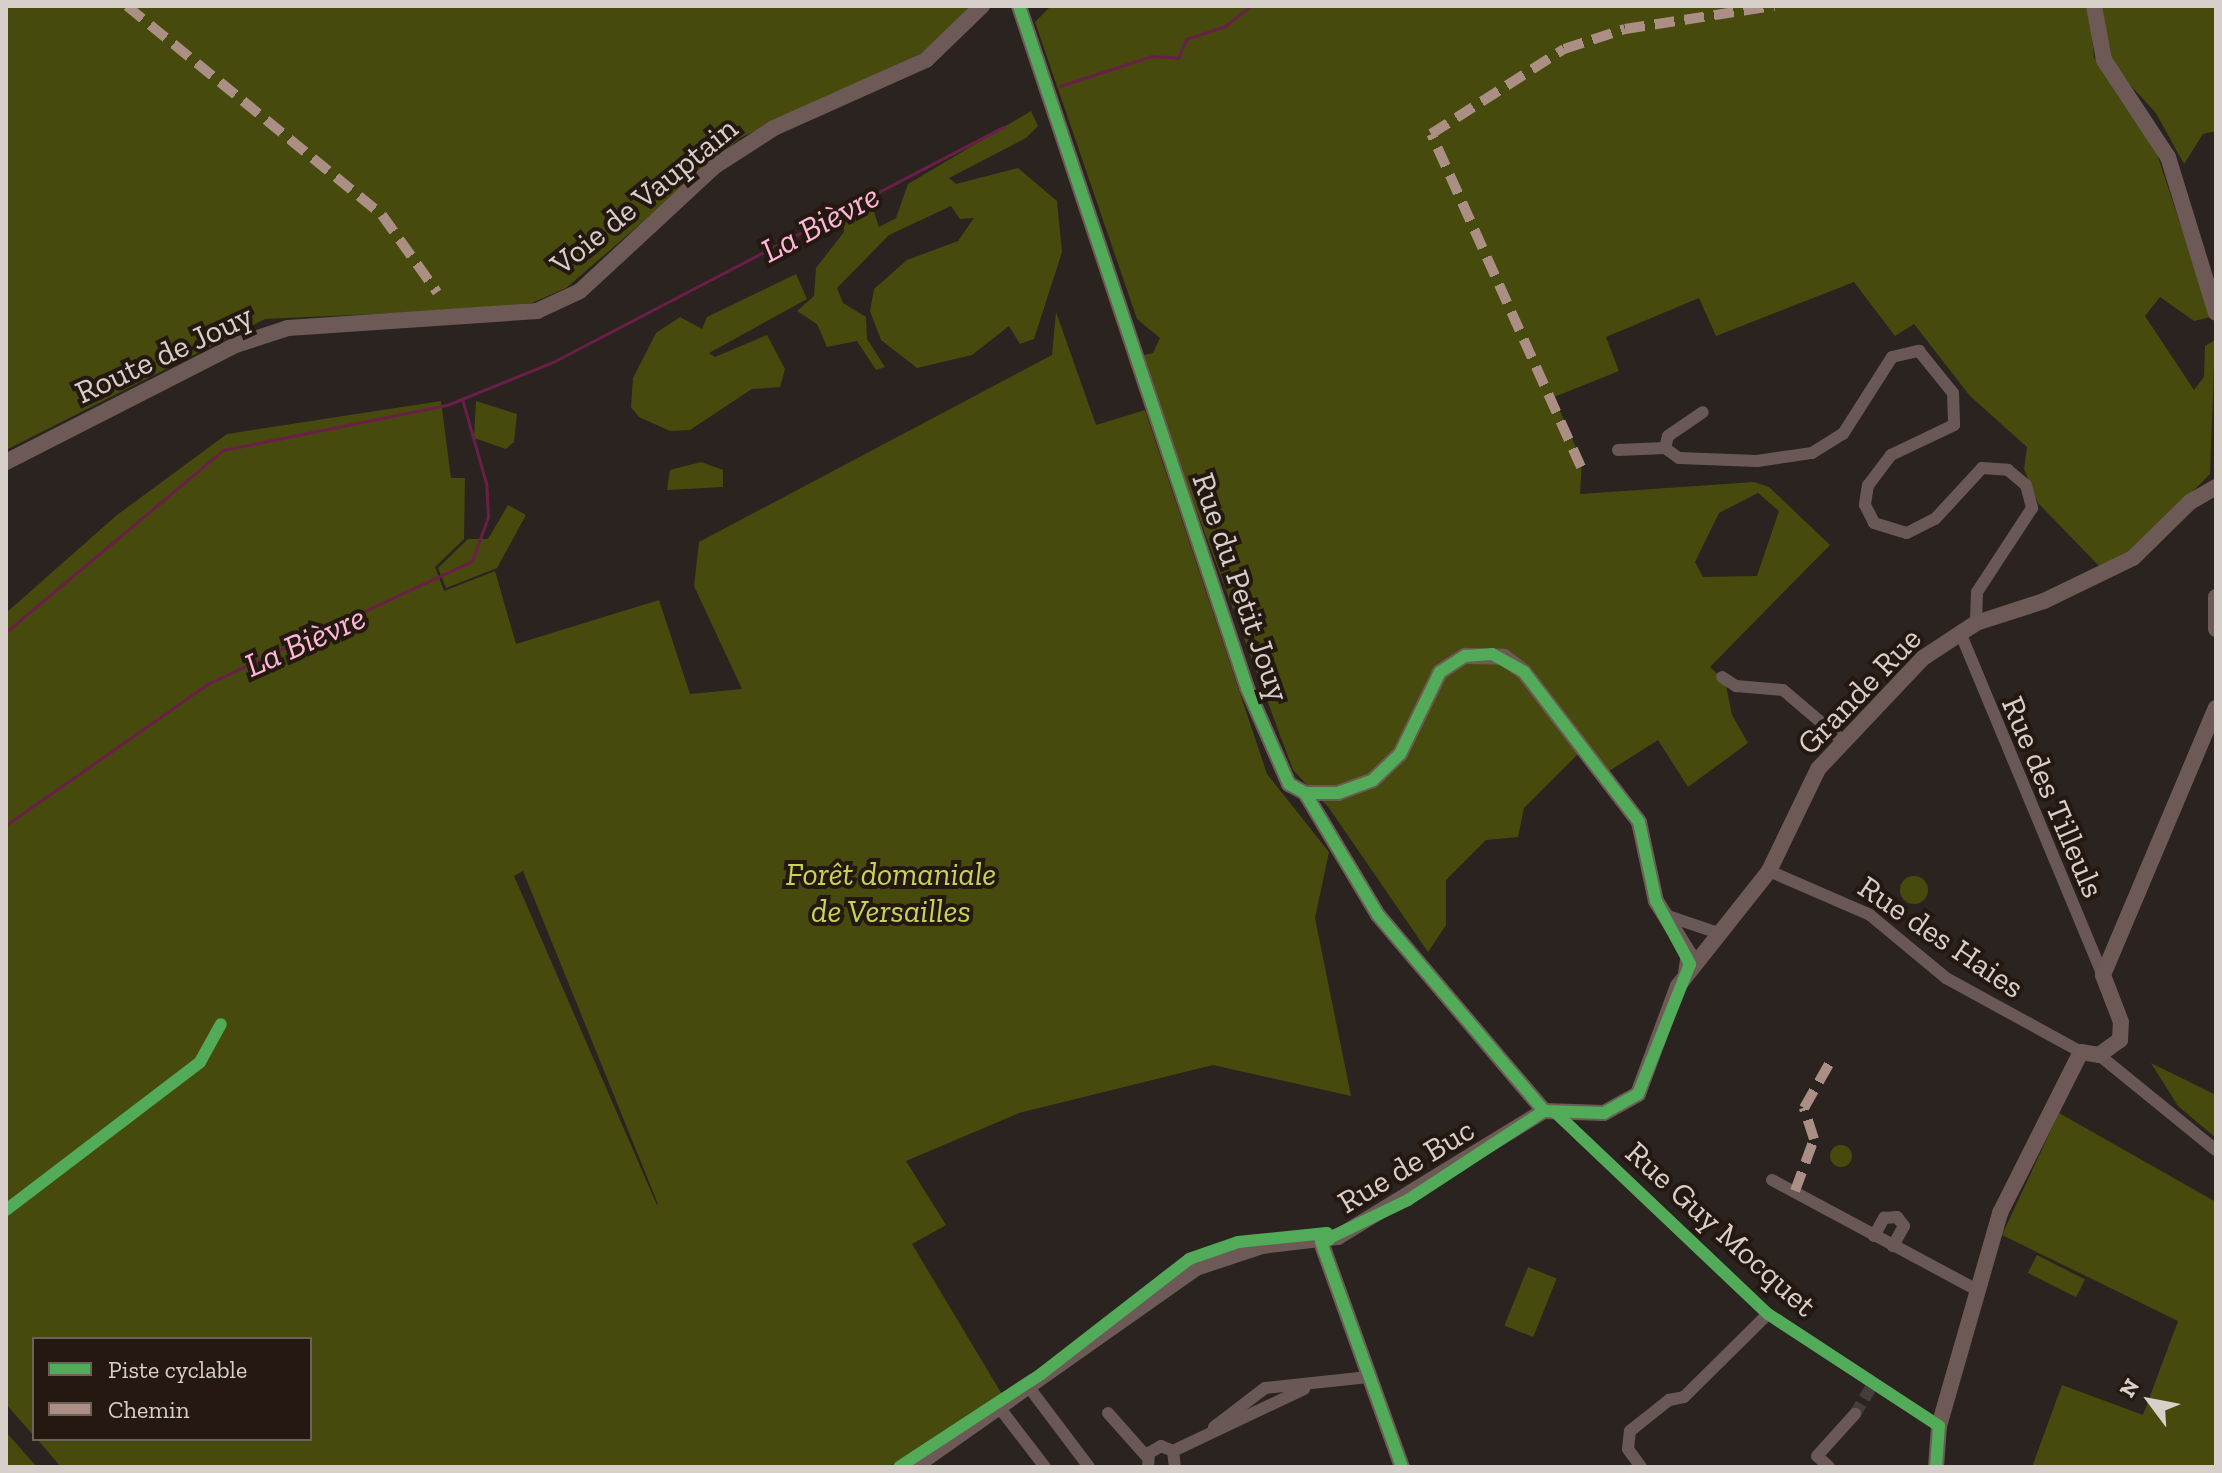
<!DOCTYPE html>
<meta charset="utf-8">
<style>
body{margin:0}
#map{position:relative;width:2222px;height:1473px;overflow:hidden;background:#2a231f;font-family:"Zilla Slab",serif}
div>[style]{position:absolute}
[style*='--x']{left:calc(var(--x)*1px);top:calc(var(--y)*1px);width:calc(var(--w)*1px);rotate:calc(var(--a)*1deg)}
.green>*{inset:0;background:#474a0d;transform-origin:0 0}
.round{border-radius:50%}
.stream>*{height:3px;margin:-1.5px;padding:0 1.5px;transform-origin:1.5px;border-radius:1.5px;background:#6a1f48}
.street-tunnel>*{height:12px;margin-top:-6px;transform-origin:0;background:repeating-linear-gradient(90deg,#443d39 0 12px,transparent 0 18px)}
.street>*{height:12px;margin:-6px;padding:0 6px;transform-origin:6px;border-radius:6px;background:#6a5856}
.secondary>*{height:16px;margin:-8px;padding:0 8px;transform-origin:8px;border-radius:8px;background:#6d5a57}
.quiet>*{height:10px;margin-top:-5px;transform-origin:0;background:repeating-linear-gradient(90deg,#ac8f84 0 20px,transparent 0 30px)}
.cycleway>*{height:12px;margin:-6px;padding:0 6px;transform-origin:6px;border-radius:6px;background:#51ab58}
span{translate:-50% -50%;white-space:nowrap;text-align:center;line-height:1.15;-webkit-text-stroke:8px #241811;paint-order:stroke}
.street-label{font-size:32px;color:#d7cfca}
.park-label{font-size:32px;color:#c7d453;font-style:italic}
.water-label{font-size:34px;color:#feb7d7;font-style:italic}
.frame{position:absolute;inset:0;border:8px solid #d7cfca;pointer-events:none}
.legend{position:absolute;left:32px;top:1337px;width:280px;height:104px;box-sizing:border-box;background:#241811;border:2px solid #6c615b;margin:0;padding:10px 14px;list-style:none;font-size:24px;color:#d7cfca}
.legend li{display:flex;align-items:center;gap:16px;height:40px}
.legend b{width:40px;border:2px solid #6c615b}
.north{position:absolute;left:2110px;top:1361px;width:80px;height:80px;-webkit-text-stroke:6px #241811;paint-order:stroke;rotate:302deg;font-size:22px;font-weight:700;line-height:32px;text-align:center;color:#d7cfca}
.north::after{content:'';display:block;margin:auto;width:28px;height:36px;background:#d7cfca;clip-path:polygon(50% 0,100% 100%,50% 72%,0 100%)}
</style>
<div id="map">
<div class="green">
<div style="clip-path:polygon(6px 6px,974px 6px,936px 46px,740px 138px,566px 288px,532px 303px,484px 309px,265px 319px,6px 450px)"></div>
<div style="clip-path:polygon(evenodd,1051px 6px,2089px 6px,2094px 57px,2154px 145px,2211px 317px,2194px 321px,2160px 297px,2145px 316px,2194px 390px,2204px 377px,2205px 346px,2215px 340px,2210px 474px,2136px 548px,2101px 568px,2038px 503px,2024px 469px,2027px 447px,1970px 396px,1914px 324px,1895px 336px,1854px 282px,1716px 336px,1699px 298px,1606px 337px,1619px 371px,1554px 397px,1582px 461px,1580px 494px,1754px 482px,1769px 487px,1830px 545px,1710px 667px,1725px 681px,1732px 715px,1748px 743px,1688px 787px,1658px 740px,1609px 771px,1579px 753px,1524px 808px,1518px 837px,1486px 840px,1446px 880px,1446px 925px,1428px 952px,1329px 808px,1293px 770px,1139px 356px,1153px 353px,1160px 338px,1137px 319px,1035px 22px,1051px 6px,1758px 493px,1779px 511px,1757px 576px,1703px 577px,1695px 562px,1719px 513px,1758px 493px)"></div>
<div style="clip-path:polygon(2100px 6px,2216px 6px,2216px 131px,2203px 134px,2184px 164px,2156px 113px,2109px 62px)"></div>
<div style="clip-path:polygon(1031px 111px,1038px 126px,1026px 138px,949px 178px,956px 184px,1018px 168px,1057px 201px,1062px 252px,1034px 339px,1020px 344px,1009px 326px,972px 355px,917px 368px,881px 340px,870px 311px,874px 289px,907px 260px,958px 241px,974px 218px,960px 219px,951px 206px,889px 235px,837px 288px,843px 303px,866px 317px,867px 339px,885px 367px,876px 370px,857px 341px,827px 347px,817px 324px,797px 311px,814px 296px,816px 268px,844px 232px,843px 206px,857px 195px,871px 203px,879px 227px,896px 218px,908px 184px)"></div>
<div style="clip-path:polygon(796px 274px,807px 299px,709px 353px,715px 357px,767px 335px,785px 369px,780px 387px,752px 389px,690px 430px,670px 431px,639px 417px,631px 407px,633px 378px,656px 333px,680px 317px,702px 329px,707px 317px)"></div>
<div style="clip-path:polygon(evenodd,1056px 312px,1096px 425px,1145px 410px,1267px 774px,1329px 852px,1315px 918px,1351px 1096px,1213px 1065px,1019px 1113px,906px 1161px,946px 1225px,912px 1244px,1003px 1396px,888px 1467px,61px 1467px,37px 1439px,310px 1439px,310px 1339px,34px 1339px,34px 1436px,6px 1404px,6px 613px,117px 515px,227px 434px,441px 401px,451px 478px,465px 478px,464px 539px,435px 567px,444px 591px,495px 571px,516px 644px,659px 600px,690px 694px,742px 689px,694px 586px,699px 542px,1052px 355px,1056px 312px,523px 871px,658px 1204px,657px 1205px,514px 876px,523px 871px)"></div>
<div style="clip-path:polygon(476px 401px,517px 414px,514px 442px,506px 449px,474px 438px)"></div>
<div style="clip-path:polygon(701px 462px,723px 470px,723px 487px,667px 490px,670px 470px)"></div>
<div style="clip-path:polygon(508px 505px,526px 515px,497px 568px,446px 588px,438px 568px,468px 539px,488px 539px)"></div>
<div class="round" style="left:1900px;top:876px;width:28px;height:28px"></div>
<div style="clip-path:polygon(2151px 1063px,2216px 1095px,2216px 1138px,2178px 1106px)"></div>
<div style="clip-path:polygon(2059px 1113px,2216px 1202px,2216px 1467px,2032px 1467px,2062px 1385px,2143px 1415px,2178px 1321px,2002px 1235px)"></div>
<div class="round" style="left:1830px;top:1145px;width:22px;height:22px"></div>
<div style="left:2037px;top:1255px;width:54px;height:20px;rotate:27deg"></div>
<div style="left:1528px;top:1267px;width:31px;height:63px;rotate:22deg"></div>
<div style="clip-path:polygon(6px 1432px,37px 1467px,6px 1467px)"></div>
</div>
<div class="stream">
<div style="--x:1060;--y:86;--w:97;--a:-18.1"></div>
<div style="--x:1152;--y:56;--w:26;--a:4"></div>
<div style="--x:1178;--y:58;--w:21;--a:-67"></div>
<div style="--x:1186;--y:39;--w:41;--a:-18.4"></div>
<div style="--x:1225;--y:26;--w:33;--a:-38"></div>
<div style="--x:6;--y:632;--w:283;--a:-40"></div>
<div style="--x:223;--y:450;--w:228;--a:-11.4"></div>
<div style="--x:447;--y:405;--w:114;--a:-22.1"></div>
<div style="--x:553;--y:362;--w:508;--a:-27.57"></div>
<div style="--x:6;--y:825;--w:246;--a:-35"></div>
<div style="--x:207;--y:684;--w:292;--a:-24.9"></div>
<div style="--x:472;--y:561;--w:47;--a:-70"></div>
<div style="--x:488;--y:517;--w:34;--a:-93"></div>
<div style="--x:486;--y:483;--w:87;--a:-105.9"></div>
</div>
<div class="street-tunnel">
<div style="--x:1855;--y:1414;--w:39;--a:-59"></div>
</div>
<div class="street">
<div style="--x:1665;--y:448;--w:17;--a:36"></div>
<div style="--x:1679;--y:458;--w:78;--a:2.2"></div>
<div style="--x:1757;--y:461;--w:56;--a:-8.3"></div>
<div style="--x:1812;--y:453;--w:36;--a:-32"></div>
<div style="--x:1843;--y:434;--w:91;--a:-57.5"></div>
<div style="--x:1892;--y:357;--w:28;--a:-13"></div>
<div style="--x:1919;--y:351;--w:54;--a:51"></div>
<div style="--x:1953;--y:393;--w:32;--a:88"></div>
<div style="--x:1954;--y:425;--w:70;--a:154.5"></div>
<div style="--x:1891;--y:455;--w:38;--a:127"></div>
<div style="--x:1868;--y:485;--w:20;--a:99"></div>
<div style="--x:1865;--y:505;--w:20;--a:63"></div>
<div style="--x:1874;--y:523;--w:34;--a:17"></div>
<div style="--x:1907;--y:533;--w:31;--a:-27"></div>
<div style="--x:1935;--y:519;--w:69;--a:-47.3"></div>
<div style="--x:1982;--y:468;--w:26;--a:4"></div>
<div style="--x:2008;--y:470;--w:23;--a:40"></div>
<div style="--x:2026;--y:485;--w:24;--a:75"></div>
<div style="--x:2032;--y:508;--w:100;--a:123.2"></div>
<div style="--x:1977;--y:592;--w:31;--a:92"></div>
<div style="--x:1618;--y:450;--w:47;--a:-2.4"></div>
<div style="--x:1665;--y:448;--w:12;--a:-76"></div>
<div style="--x:1668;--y:436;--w:42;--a:-34.4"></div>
<div style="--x:1962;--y:637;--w:366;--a:67.4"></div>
<div style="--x:1722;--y:677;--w:17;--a:33"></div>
<div style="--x:1736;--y:686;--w:47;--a:4.9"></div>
<div style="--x:1783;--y:690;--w:77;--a:40.3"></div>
<div style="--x:1769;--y:871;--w:110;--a:23.5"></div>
<div style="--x:1870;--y:915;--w:99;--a:39.7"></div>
<div style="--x:1946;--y:978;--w:154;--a:28.7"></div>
<div style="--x:1662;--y:914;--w:59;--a:18.7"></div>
<div style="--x:2099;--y:1055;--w:151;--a:39.1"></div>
<div style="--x:1556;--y:1113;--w:292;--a:43.5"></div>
<div style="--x:1768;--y:1314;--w:204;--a:33.2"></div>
<div style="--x:1772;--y:1180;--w:233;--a:28.2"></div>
<div style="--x:1874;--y:1236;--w:21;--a:-61"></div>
<div style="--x:1884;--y:1218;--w:13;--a:-4"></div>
<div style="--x:1897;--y:1217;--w:11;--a:52"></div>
<div style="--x:1904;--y:1226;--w:23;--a:119"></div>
<div style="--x:1031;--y:1390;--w:96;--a:53"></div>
<div style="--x:1002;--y:1411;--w:71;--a:52.5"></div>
<div style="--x:1108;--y:1413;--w:59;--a:48.4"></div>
<div style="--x:1214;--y:1427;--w:64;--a:-37.4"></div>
<div style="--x:1265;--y:1388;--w:104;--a:-6.1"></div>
<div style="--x:1173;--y:1451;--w:145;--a:-25.3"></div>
<div style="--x:1148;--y:1467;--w:14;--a:-86"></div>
<div style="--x:1149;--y:1453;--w:14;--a:-30"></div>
<div style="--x:1161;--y:1446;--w:13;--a:23"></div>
<div style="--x:1173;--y:1451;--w:16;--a:83"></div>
<div style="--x:1641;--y:1467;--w:22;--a:-126"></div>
<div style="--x:1628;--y:1449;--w:18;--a:-84"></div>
<div style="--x:1630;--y:1431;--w:50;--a:-38.5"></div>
<div style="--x:1669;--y:1400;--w:15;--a:-11"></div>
<div style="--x:1684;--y:1397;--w:118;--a:-44.7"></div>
<div style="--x:1829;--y:1467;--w:16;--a:-137"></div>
<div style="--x:1817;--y:1456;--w:57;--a:-47.9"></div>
</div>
<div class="secondary">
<div style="--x:1019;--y:6;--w:719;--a:71.51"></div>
<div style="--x:1247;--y:688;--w:105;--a:66.4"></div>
<div style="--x:1289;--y:784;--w:18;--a:29"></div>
<div style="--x:1305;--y:793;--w:33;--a:0"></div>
<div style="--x:1338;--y:793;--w:37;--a:-20"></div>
<div style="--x:1373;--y:780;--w:37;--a:-44"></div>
<div style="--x:1400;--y:754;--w:91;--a:-64"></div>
<div style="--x:1440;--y:672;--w:30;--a:-33"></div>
<div style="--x:1465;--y:656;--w:39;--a:1"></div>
<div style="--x:1504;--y:657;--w:25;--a:37"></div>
<div style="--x:1524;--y:672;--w:189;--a:52.5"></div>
<div style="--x:1639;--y:822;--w:81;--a:77.9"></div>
<div style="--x:1656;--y:901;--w:62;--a:58.1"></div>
<div style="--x:1689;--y:954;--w:19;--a:99"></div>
<div style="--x:2094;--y:6;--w:55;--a:79.5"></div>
<div style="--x:2104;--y:60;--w:116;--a:56.6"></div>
<div style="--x:2168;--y:157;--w:163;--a:72.9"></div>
<div style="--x:6;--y:462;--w:258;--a:-27"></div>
<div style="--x:236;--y:345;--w:55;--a:-18.1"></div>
<div style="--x:288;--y:328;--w:250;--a:-3.9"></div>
<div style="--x:537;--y:311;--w:47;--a:-24.9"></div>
<div style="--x:580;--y:291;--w:184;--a:-42.8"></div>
<div style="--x:715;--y:166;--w:70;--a:-32.8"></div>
<div style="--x:774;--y:128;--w:167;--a:-24.1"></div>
<div style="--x:926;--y:60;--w:78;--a:-44"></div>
<div style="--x:2216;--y:597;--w:32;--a:90"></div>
<div style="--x:1305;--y:793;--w:142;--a:59.1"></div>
<div style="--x:1378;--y:915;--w:257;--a:49.7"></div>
<div style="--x:1544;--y:1111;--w:60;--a:1.9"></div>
<div style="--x:1604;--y:1113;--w:39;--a:-29"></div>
<div style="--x:1638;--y:1094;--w:115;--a:-69.7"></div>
<div style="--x:1678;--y:986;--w:147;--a:-51.6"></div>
<div style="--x:1769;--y:871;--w:113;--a:-64.3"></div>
<div style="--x:1818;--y:769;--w:153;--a:-46.6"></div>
<div style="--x:1923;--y:658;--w:64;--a:-33.4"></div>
<div style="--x:1976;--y:623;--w:71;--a:-17.9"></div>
<div style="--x:2044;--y:601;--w:99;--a:-25.8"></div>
<div style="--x:2133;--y:558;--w:80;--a:-44.5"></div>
<div style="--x:2190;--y:502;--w:30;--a:-30"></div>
<div style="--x:1321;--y:1242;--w:239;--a:70.2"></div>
<div style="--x:914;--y:1467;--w:345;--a:-35.2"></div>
<div style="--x:1196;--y:1268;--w:70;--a:-18.4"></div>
<div style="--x:1262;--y:1246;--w:77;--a:-6.8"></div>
<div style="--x:1338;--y:1237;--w:241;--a:-31.5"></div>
<div style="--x:1936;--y:1467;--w:41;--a:-85.8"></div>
<div style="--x:1939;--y:1426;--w:222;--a:-74"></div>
<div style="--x:2000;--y:1213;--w:180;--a:-63.3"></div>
<div style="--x:2081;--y:1052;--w:18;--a:9"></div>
<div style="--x:2099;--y:1055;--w:26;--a:-36"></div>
<div style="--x:2120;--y:1040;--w:18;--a:-87"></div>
<div style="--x:2121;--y:1022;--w:50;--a:-111"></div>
<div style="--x:2103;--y:975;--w:290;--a:-67.1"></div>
</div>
<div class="quiet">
<div style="--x:127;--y:6;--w:330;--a:39.3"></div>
<div style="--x:382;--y:215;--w:95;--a:54.5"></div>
<div style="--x:1581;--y:467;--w:365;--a:-114.2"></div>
<div style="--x:1431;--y:134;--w:158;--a:-32.6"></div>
<div style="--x:1564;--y:49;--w:64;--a:-18.2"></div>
<div style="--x:1625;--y:29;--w:151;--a:-8.8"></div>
<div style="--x:1795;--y:1191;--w:55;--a:-69.9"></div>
<div style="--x:1814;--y:1139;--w:33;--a:-108"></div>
<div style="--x:1804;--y:1108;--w:51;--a:-60.4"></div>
</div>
<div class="cycleway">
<div style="--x:1019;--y:6;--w:719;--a:71.51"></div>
<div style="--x:1247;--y:688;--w:105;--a:66.4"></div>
<div style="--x:1289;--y:784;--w:18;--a:29"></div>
<div style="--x:1305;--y:793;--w:33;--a:0"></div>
<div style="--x:1338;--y:793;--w:37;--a:-20"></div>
<div style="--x:1373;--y:780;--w:37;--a:-44"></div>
<div style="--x:1400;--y:754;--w:91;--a:-64"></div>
<div style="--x:1440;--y:672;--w:30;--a:-33"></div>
<div style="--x:1465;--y:656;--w:27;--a:-4"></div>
<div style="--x:1492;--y:654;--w:37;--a:29"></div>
<div style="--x:1524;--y:672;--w:189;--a:52.5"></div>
<div style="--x:1639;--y:822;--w:81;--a:77.9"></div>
<div style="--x:1656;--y:901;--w:72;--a:61.6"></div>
<div style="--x:1690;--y:964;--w:140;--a:111.8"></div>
<div style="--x:1638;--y:1094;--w:39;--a:151"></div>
<div style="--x:1604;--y:1113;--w:60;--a:-178.1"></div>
<div style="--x:1305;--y:793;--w:142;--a:59.1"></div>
<div style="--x:1378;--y:915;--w:257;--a:49.7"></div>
<div style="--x:1556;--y:1113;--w:292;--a:43.5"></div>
<div style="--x:1768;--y:1314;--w:204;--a:33.2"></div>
<div style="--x:1939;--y:1426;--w:41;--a:94.2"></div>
<div style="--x:6;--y:1210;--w:244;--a:-37.3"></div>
<div style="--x:200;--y:1062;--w:43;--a:-61.1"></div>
<div style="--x:899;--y:1467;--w:170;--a:-33.2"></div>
<div style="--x:1041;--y:1374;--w:187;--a:-37.8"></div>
<div style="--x:1189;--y:1259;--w:52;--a:-19.1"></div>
<div style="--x:1238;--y:1242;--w:89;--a:-5.8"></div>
<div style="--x:1327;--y:1233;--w:7;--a:74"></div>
<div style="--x:1402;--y:1467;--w:239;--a:-109.8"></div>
<div style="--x:1321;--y:1242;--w:97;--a:-25.8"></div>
<div style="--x:1408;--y:1200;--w:163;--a:-33.2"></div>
</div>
<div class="street-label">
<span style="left:644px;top:196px;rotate:-39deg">Voie de Vauptain</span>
<span style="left:164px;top:354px;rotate:-25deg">Route de Jouy</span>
<span style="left:1241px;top:587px;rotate:71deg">Rue du Petit Jouy</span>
<span style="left:1859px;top:691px;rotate:-46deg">Grande Rue</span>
<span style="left:2053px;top:797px;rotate:67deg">Rue des Tilleuls</span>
<span style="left:1941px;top:937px;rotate:34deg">Rue des Haies</span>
<span style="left:1406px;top:1166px;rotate:-31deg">Rue de Buc</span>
<span style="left:1721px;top:1229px;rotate:42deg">Rue Guy Mocquet</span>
</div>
<div class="park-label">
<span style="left:891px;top:893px">Forêt domaniale<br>de Versailles</span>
</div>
<div class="water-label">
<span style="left:820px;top:223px;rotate:-28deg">La Bièvre</span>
<span style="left:305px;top:641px;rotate:-24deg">La Bièvre</span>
</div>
<div class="frame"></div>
<ul class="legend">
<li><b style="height:10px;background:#51ab58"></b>Piste cyclable</li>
<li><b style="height:10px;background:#ac8f84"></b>Chemin</li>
</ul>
<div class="north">N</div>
</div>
